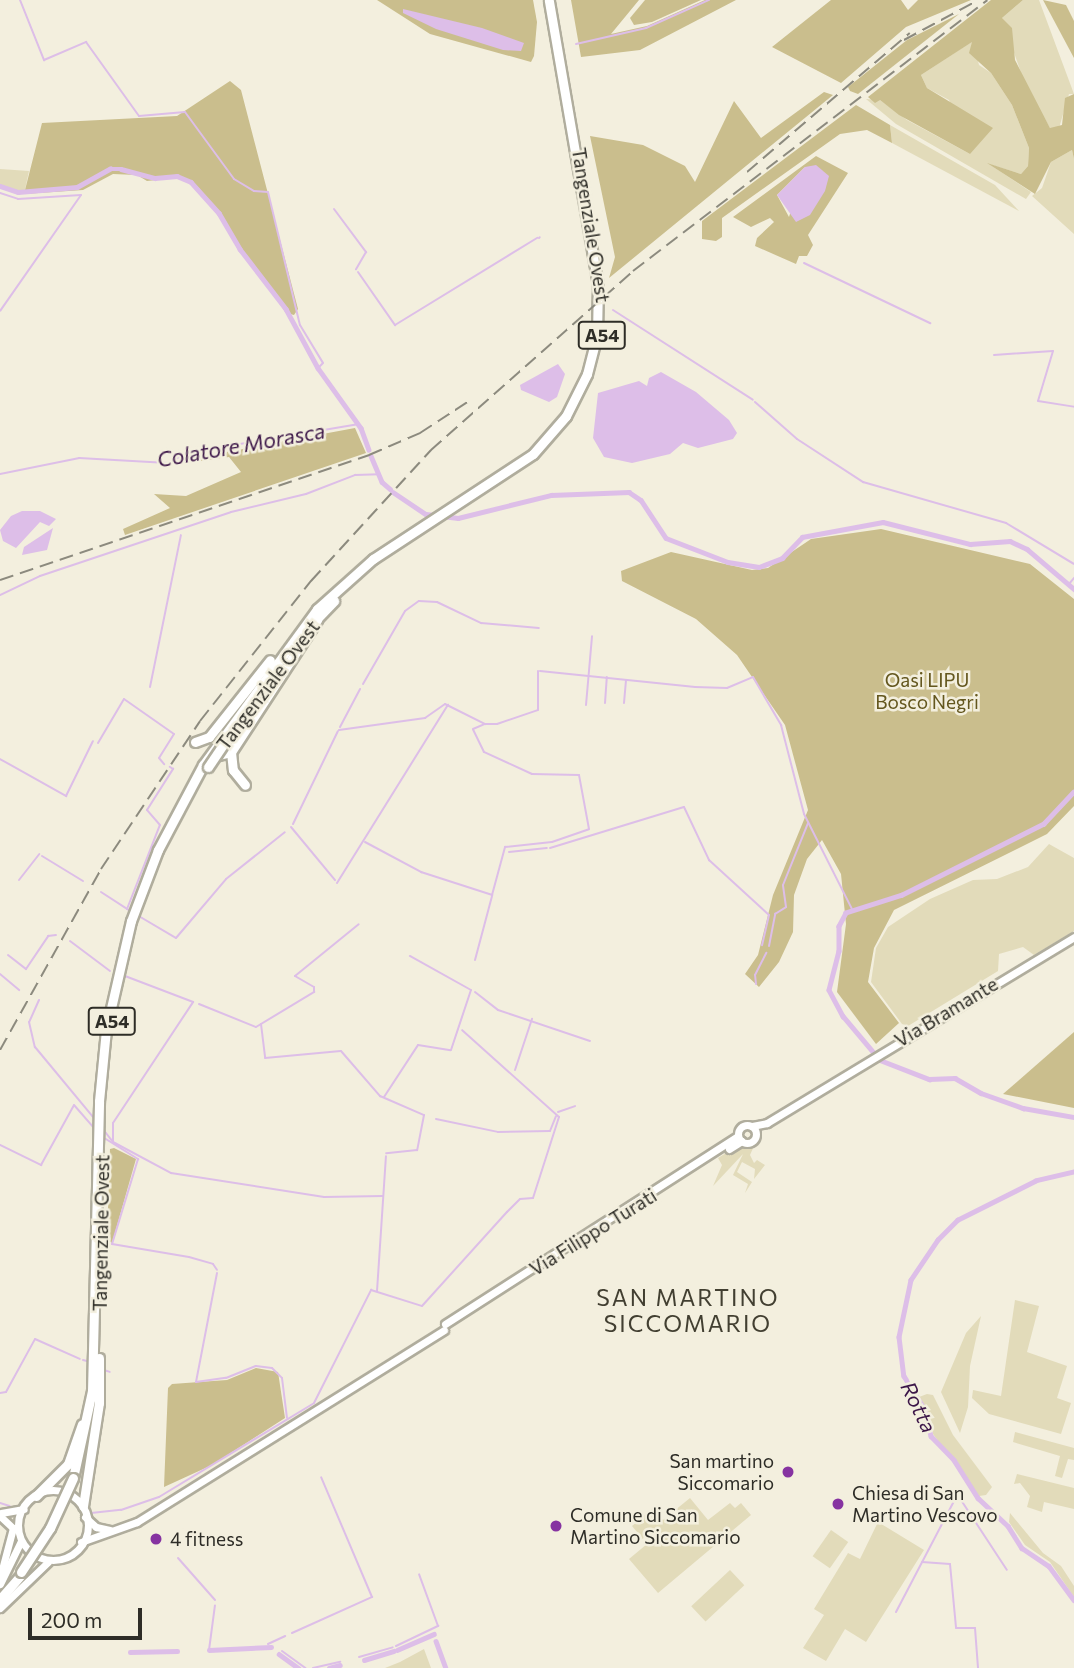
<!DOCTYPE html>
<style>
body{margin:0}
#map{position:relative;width:1074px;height:1668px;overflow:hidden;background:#f3efde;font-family:Commissioner,sans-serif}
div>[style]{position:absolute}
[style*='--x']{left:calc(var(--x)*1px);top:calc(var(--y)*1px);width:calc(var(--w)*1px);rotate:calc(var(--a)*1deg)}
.green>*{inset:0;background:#e2dbba;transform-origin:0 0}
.forest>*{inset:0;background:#cabe8d}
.water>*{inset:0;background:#ddbee8}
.stream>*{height:2px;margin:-1px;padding:0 1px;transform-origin:1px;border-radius:1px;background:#ddbee8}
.canal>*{height:4.5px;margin:-2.25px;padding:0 2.25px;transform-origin:2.25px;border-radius:2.25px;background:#ddbee8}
.roads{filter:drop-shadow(2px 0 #b0ad9d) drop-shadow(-2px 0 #b0ad9d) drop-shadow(0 2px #b0ad9d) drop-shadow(0 -2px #b0ad9d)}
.major>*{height:7px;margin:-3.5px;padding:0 3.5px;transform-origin:3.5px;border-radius:3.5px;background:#fff}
.major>.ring{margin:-3.5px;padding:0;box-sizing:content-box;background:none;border:7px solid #fff;border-radius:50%}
.highway>*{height:9px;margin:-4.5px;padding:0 4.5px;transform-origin:4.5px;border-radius:4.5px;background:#fff}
.rail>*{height:2px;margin-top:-1px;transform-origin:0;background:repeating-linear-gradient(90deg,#8c8a7e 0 14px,transparent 0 21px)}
.bridges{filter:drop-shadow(2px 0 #b0ad9d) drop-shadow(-2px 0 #b0ad9d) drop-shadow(0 2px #b0ad9d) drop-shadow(0 -2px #b0ad9d)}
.highway-bridge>*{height:9px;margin:-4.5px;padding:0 4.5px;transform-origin:4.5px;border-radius:4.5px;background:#fff}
.dots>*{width:19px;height:19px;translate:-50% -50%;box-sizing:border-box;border:4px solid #f3efde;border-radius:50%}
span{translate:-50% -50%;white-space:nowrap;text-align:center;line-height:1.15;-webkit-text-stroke:5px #f3efde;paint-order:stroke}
.shield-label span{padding:2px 5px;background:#f3efde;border:2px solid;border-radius:5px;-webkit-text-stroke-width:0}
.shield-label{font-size:18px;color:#2e2d27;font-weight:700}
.street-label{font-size:19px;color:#2e2d27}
.park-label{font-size:19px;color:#64571e}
.poi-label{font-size:19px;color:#2e2d27}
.right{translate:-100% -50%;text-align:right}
.left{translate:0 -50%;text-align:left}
.water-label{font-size:21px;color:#3c1648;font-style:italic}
.quarter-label{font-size:23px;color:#423f31;letter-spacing:2px}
.scale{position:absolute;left:28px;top:1608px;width:114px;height:32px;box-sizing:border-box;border:4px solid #2e2d27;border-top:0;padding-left:9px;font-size:21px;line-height:24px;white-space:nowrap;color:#2e2d27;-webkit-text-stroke:5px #f3efde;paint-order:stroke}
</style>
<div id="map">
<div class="green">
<div style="clip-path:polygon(1023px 0,1039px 0,1074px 94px,1069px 94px,1059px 128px,1050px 128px,1025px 84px,1002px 18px)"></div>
<div style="clip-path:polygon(973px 41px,979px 65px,991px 73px,1012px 105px,1029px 148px,1028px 166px,1021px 174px,989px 164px,1031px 192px,1026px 199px,896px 124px,866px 99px,880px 100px,907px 120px,970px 154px,949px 100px,927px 88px,921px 75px)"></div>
<div style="clip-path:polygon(890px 125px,995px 185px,1019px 211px,892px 143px)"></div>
<div style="clip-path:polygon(1072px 150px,1074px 159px,1074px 234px,1032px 196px,1042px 188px,1051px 162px)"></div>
<div style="clip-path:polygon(0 169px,29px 171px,24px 194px,0 187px)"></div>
<div style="clip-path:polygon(1049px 844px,1074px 858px,1074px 931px,1034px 955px,1023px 947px,999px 954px,998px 971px,908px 1026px,902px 1024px,871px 982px,876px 948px,888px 927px,930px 899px,973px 880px,997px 879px,1028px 867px)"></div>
<div style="clip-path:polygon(754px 1146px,750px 1155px,754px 1163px,757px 1160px,765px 1165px,754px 1179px,755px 1169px,742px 1162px,737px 1172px,752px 1182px,745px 1193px,748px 1184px,733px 1175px,743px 1154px,713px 1186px,722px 1165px,718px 1158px,736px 1147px)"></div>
<div style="clip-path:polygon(1015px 1300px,1039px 1306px,1027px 1352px,1067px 1366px,1057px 1398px,1071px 1403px,1061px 1434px,989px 1414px,972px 1398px,973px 1390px,1001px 1396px)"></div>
<div style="clip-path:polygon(981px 1316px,970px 1366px,968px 1407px,960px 1433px,941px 1392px,966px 1333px)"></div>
<div style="clip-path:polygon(927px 1394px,933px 1395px,953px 1435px,992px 1487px,986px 1495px,979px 1496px,933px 1434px,929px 1413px,919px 1397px)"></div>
<div style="clip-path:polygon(1015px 1432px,1074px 1448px,1074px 1460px,1068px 1459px,1062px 1478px,1055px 1476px,1060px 1456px,1013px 1442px)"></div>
<div style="clip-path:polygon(1017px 1474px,1074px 1488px,1074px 1509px,1044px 1502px,1042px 1512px,1027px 1507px,1030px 1496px,1020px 1483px,1014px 1484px)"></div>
<div style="clip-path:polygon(690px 1498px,708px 1520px,730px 1503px,735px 1508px,741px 1503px,751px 1515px,658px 1593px,629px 1559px,647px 1544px,632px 1526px,653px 1508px,663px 1520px)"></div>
<div style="clip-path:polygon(1010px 1513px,1043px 1553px,1061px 1566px,1074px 1586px,1074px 1597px,1050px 1562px,1025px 1545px,1009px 1522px)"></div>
<div style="clip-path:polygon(878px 1522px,924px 1550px,866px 1642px,845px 1629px,826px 1661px,803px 1648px,824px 1615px,814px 1609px,848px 1553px,860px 1559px)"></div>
<div style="left:831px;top:1530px;width:21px;height:32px;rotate:35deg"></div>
<div style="left:730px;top:1570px;width:21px;height:53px;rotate:47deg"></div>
<div style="clip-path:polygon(424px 1649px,431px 1668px,385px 1668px,400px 1662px)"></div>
</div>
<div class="forest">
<div style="clip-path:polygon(377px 0,533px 0,537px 22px,534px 56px,531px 62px,430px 34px)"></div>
<div style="clip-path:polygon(571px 0,639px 0,611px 34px,647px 26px,705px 0,736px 0,640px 50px,581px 57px)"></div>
<div style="clip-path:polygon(645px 0,701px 0,652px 22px,634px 25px,630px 18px)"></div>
<div style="clip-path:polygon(831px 0,901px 0,908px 10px,918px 0,971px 0,906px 27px,841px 83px,772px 47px)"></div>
<div style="clip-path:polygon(991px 0,1023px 0,1002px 18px,1012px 28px,1015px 60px,1050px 128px,1062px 125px,1065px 98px,1074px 94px,1074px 159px,1072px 150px,1051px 162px,1035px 194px,987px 163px,1021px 174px,1028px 166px,1029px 148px,1012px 105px,991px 73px,969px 53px,972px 42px,921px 75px,927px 88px,993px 128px,970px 154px,899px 115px,880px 100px,875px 103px,868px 97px)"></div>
<div style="clip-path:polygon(1043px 0,1066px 5px,1074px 21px,1074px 58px)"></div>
<div style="clip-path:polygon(959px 14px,858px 94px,850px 91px,848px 87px,907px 40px)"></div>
<div style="clip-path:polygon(230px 81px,241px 90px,298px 309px,294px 315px,286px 313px,199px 188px,189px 182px,175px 178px,147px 181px,137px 175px,113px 174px,83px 190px,24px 194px,42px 123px,177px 116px)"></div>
<div style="clip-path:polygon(824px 92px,833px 95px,609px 278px,615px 257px,590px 136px,643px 145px,685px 166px,695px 182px,734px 101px,761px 138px)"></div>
<div style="clip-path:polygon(856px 105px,890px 125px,892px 143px,867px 130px,840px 134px,722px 218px,722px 237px,716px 241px,702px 239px,702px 221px)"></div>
<div style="clip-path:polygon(evenodd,816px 156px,848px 173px,808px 235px,813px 245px,807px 256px,799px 256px,796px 264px,755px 246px,757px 238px,774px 222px,770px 218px,751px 227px,733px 217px,816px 156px,805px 167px,789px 217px,777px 195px,805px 167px)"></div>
<div style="clip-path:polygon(355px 428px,366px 453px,125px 535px,123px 529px,170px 508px,154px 494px,186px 496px,241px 472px,229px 457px,187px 463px,188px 459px)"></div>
<div style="clip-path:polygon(881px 529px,1030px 564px,1074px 599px,1074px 806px,1047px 834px,894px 910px,874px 948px,868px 982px,899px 1023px,876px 1044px,837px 992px,846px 924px,841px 874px,822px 840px,807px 859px,794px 895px,793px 932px,779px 962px,759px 987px,745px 974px,758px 955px,773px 895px,808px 810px,785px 725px,737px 655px,696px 619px,622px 581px,621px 571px,671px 552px,752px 570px,768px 568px,811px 539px)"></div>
<div style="clip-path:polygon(1074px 1032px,1074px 1108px,1003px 1094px)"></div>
<div style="clip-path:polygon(114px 1148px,136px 1159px,112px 1243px,107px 1239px,110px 1149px)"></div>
<div style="clip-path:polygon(256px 1368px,278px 1372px,285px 1418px,212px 1465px,164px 1487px,168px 1388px,172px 1384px,227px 1380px)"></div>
</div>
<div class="water">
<div style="clip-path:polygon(403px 9px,482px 28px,524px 43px,521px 51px,503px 50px,436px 29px,403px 13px)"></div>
<div style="clip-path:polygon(816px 165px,829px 176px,825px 191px,810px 215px,796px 222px,777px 195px,805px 167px)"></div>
<div style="clip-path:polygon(558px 364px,565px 374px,557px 397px,549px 402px,521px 390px,520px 385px)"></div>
<div style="clip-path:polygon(661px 372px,696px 392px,729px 420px,737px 433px,733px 439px,698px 448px,683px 443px,670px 454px,632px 463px,604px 457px,593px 438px,598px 393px,639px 381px,647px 386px,649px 378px)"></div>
<div style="clip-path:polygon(22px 511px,40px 511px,56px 519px,49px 526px,40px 522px,16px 548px,3px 541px,0 530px,11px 516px)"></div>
<div style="clip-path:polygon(53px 528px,47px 550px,22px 555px,24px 547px)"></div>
</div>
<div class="stream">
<div style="--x:20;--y:0;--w:65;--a:68.2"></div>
<div style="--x:44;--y:60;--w:46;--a:-23.2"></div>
<div style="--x:86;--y:42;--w:91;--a:54.4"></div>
<div style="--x:139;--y:116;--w:46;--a:-5"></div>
<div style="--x:185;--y:112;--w:83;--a:53.8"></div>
<div style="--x:234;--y:179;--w:23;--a:31"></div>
<div style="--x:254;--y:191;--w:14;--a:4"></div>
<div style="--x:268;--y:192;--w:137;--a:76.5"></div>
<div style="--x:300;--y:325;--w:44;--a:58.8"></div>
<div style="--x:323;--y:363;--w:7;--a:135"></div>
<div style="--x:576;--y:44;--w:72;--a:-12.9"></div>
<div style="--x:646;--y:28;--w:69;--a:-24"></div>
<div style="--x:0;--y:193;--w:19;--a:18"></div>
<div style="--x:18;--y:199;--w:63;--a:-3.6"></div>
<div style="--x:81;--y:195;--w:141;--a:124.9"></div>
<div style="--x:334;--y:209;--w:54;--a:53.3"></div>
<div style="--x:366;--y:252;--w:20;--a:120"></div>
<div style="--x:539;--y:238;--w:1;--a:-45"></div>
<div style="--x:804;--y:263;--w:140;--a:25.5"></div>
<div style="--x:358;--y:272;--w:65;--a:55.1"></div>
<div style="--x:395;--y:325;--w:167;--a:-31.5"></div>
<div style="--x:613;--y:310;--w:166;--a:32.7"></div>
<div style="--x:994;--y:355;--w:59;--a:-3.9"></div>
<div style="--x:1053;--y:351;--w:52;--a:106.7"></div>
<div style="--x:1038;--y:401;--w:36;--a:9"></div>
<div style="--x:755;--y:402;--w:56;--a:41.4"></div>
<div style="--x:797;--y:439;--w:79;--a:33.1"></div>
<div style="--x:863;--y:482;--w:149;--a:16"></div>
<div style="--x:1006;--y:523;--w:79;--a:31.1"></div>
<div style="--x:0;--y:474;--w:81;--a:-11.4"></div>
<div style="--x:79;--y:458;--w:89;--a:3.2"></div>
<div style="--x:168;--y:463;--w:21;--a:-28"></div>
<div style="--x:187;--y:453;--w:173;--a:-9.6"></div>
<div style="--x:1069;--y:584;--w:8;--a:-50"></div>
<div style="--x:0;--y:595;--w:44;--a:-25.4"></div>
<div style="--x:40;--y:576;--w:201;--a:-18.5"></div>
<div style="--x:231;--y:512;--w:77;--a:-13.5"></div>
<div style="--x:306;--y:494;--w:53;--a:-21.2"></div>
<div style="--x:355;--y:475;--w:24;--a:-2"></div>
<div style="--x:540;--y:671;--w:156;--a:5.9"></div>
<div style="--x:695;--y:687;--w:32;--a:2"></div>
<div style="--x:727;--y:688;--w:28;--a:-23"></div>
<div style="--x:753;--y:677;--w:56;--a:59.7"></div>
<div style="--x:781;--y:725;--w:92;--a:75.5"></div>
<div style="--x:804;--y:814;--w:106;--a:63.2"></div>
<div style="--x:363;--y:684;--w:84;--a:-60.1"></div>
<div style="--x:405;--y:611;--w:17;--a:-36"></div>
<div style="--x:419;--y:601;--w:18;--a:3"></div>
<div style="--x:437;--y:602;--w:49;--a:25.5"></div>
<div style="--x:481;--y:623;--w:58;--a:4.9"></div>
<div style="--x:150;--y:687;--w:155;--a:-78.5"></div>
<div style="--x:605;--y:703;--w:26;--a:-86"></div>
<div style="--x:624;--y:703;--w:23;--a:-85"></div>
<div style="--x:586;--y:705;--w:69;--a:-85"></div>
<div style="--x:340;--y:727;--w:43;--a:-62.2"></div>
<div style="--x:339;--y:730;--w:87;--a:-7.9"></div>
<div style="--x:425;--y:718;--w:24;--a:-35"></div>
<div style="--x:445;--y:704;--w:45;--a:26.6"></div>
<div style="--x:485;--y:724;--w:12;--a:0"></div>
<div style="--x:497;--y:724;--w:43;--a:-18.9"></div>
<div style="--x:538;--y:710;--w:39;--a:-90"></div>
<div style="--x:98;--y:743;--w:51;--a:-59.4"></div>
<div style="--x:124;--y:699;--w:61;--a:35"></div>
<div style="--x:174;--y:734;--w:28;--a:122"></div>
<div style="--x:159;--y:758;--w:8;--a:50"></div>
<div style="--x:0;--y:759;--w:76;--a:29.3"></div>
<div style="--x:66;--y:796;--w:61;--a:-63.9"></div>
<div style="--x:293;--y:824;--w:103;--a:-64.2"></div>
<div style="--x:291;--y:827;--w:69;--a:50.3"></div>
<div style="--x:365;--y:842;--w:64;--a:28.2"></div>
<div style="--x:421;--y:872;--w:75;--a:17.9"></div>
<div style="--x:492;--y:895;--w:50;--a:-74.8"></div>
<div style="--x:505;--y:847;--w:47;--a:-6.1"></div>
<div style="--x:552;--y:842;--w:39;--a:-19"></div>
<div style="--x:589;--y:829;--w:55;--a:-100.5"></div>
<div style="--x:579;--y:775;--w:47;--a:-178.8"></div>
<div style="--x:532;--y:774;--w:53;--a:-155.4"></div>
<div style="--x:484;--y:752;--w:25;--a:-116"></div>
<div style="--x:473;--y:729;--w:13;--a:-23"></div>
<div style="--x:550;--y:848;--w:140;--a:-17"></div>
<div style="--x:684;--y:807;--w:59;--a:64.7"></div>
<div style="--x:709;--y:860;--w:81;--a:42.5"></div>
<div style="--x:769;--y:915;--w:31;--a:103"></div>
<div style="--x:509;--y:852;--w:38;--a:-6"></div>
<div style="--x:42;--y:856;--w:48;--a:31.4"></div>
<div style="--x:19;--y:880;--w:33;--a:-52"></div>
<div style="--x:337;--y:883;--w:210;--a:-58.1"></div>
<div style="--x:101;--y:892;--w:37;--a:33"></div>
<div style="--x:127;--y:909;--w:90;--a:-68.6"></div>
<div style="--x:160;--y:825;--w:20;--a:-131"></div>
<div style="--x:147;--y:810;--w:49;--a:-57.6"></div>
<div style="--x:173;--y:769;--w:4;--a:-146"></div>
<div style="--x:137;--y:915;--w:45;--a:30.5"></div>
<div style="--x:176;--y:938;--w:77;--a:-49.7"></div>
<div style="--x:226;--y:879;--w:75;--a:-38.5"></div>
<div style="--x:70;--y:941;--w:50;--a:36.9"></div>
<div style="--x:769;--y:946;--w:33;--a:-79"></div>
<div style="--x:775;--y:914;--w:13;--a:-32"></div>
<div style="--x:786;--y:907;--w:22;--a:-98"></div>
<div style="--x:783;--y:885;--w:67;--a:-68"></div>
<div style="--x:8;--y:955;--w:23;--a:38"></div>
<div style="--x:26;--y:969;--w:40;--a:-56"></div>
<div style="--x:48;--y:936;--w:8;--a:-7"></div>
<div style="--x:475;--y:960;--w:66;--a:-75.1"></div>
<div style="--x:0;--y:974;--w:25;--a:40"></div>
<div style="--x:125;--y:976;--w:73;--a:20.9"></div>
<div style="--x:756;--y:984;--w:9;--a:-96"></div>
<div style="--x:755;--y:975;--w:25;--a:-63"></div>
<div style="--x:475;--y:992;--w:29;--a:38"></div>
<div style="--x:498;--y:1010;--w:97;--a:18.6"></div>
<div style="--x:39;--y:1000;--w:24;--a:114"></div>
<div style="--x:29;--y:1022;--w:26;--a:77"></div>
<div style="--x:35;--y:1047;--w:92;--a:50.3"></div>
<div style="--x:199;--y:1004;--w:61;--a:22"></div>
<div style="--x:256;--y:1027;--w:68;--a:-31.1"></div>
<div style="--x:314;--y:992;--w:5;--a:-90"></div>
<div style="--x:314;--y:987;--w:22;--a:-150"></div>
<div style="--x:295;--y:976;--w:82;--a:-39.1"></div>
<div style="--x:261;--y:1024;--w:34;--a:83"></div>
<div style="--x:265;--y:1058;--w:76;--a:-5.3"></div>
<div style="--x:341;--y:1051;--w:60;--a:49.1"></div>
<div style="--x:380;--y:1096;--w:48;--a:23.4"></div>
<div style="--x:424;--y:1115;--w:36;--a:101"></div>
<div style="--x:417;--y:1150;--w:31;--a:174"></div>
<div style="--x:515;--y:1070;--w:54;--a:-71.6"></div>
<div style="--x:384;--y:1097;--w:62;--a:-56.8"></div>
<div style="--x:418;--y:1045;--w:33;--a:9"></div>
<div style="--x:451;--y:1050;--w:63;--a:-71.6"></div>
<div style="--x:471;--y:990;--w:70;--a:-150.9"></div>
<div style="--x:558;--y:1112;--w:18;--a:-19"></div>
<div style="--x:436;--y:1119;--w:63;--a:11.8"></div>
<div style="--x:498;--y:1132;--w:52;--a:-1.1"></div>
<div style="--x:550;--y:1131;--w:16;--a:-68"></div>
<div style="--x:102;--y:1128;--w:18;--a:52"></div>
<div style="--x:113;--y:1142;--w:66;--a:28.1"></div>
<div style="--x:171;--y:1173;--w:155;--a:8.9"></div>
<div style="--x:324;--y:1197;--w:59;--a:-1"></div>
<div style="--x:101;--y:1136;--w:44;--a:31.9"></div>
<div style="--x:138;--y:1159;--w:89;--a:107"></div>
<div style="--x:112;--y:1244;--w:78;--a:9.6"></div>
<div style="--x:189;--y:1257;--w:25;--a:16"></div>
<div style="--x:213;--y:1264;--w:7;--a:56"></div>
<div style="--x:113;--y:1141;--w:18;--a:-90"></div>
<div style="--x:113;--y:1123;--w:145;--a:-56.5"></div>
<div style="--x:0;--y:1145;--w:46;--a:26"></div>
<div style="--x:41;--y:1165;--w:68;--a:-61.2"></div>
<div style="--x:74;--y:1105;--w:32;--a:49"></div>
<div style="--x:217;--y:1273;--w:111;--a:100.9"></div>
<div style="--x:196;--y:1382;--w:30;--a:-8"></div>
<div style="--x:226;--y:1378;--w:32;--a:-22"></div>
<div style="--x:256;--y:1366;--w:16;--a:7"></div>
<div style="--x:272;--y:1368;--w:14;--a:45"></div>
<div style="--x:282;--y:1378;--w:40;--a:82.9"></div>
<div style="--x:377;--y:1291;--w:135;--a:-86.2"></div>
<div style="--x:83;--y:1360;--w:4;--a:14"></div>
<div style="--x:104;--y:1370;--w:6;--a:18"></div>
<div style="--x:0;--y:1393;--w:6;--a:-9"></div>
<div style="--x:6;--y:1392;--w:60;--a:-61.3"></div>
<div style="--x:35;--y:1339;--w:49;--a:24"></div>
<div style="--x:959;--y:1497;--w:87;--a:56.7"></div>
<div style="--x:0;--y:1503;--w:10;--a:17"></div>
<div style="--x:91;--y:1513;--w:30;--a:-6"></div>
<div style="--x:121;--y:1510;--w:40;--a:-18.9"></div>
<div style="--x:159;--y:1497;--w:181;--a:-31.2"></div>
<div style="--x:314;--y:1403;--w:127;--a:-63.2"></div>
<div style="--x:371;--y:1290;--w:53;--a:17.4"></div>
<div style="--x:422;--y:1306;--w:127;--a:-47.9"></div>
<div style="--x:507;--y:1212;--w:18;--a:-45"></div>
<div style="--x:520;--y:1199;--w:13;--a:-4"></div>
<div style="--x:533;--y:1198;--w:85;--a:-72.2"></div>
<div style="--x:559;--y:1117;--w:130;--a:-138.1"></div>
<div style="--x:178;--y:1558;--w:56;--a:48.6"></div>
<div style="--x:922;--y:1562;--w:28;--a:4"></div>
<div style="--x:950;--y:1564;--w:64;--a:84.6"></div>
<div style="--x:956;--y:1628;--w:19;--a:0"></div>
<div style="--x:975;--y:1628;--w:40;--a:85.7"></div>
<div style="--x:896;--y:1612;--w:125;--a:-62.4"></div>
<div style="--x:292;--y:1633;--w:88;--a:-24.2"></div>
<div style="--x:372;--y:1597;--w:130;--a:-113"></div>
<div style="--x:268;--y:1644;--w:19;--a:-25"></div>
<div style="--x:396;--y:1646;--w:47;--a:-25.5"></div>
<div style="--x:438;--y:1626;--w:55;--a:-110.1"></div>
<div style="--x:209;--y:1650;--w:45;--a:-82.4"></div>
<div style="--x:282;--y:1651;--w:29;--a:36"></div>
<div style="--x:359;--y:1657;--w:35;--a:-16"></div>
<div style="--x:313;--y:1668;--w:28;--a:-13"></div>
</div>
<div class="canal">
<div style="--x:0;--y:186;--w:19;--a:18"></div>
<div style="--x:18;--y:192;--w:59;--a:-4.8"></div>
<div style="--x:77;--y:187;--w:38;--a:-29"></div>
<div style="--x:110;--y:169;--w:11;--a:0"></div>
<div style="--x:121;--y:169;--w:35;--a:15"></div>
<div style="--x:155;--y:178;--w:22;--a:-5"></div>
<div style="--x:177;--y:176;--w:15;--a:23"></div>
<div style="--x:191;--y:182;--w:42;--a:47.9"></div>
<div style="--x:219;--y:213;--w:42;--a:59.7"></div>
<div style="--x:240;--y:249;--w:76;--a:52.5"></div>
<div style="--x:286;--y:309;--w:67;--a:61.5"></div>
<div style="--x:318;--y:368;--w:74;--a:54.4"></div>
<div style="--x:361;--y:428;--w:23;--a:70"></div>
<div style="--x:371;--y:456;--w:28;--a:67"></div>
<div style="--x:382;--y:482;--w:11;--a:41"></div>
<div style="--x:393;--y:492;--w:40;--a:34"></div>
<div style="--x:426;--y:514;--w:32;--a:7"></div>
<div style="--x:458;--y:518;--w:96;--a:-13.9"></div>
<div style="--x:551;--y:495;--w:78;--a:-2.2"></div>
<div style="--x:629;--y:492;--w:14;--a:34"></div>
<div style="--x:641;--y:500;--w:45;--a:56.7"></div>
<div style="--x:666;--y:538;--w:66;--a:21.2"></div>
<div style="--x:728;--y:562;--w:31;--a:9"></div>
<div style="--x:759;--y:567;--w:25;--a:-21"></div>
<div style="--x:782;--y:558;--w:29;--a:-46"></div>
<div style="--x:802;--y:537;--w:82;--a:-10.5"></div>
<div style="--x:883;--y:522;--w:90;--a:14.2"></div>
<div style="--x:970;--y:544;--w:40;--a:-4.3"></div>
<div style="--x:1010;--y:541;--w:19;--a:25"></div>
<div style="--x:1027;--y:549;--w:62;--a:40.4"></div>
<div style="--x:1074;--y:792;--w:44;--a:133.2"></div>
<div style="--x:1044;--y:824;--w:159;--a:153.4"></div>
<div style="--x:902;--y:895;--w:59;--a:162.2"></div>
<div style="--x:846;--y:913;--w:15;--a:118"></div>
<div style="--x:839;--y:926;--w:25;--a:90"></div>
<div style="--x:839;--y:951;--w:40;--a:104.4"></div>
<div style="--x:829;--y:990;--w:30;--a:62"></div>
<div style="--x:843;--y:1016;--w:57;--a:49.9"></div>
<div style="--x:880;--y:1060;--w:53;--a:21.2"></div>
<div style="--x:929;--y:1079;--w:26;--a:-2"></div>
<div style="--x:955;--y:1078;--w:30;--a:30"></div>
<div style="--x:981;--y:1093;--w:45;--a:19.7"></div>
<div style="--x:1023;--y:1108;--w:52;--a:10"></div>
<div style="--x:1074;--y:1172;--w:39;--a:167"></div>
<div style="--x:1036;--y:1181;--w:87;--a:153.4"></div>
<div style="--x:958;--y:1220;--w:28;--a:135"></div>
<div style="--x:938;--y:1240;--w:48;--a:124"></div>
<div style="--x:911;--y:1280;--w:58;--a:101.9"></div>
<div style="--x:899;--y:1337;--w:39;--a:83"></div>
<div style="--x:904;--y:1376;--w:38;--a:58"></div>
<div style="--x:924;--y:1408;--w:29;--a:76"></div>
<div style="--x:931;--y:1436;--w:33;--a:46"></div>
<div style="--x:954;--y:1460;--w:45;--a:57.7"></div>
<div style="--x:978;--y:1498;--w:41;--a:43"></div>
<div style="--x:1008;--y:1526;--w:26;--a:58"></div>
<div style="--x:1022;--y:1548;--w:32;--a:34"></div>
<div style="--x:1049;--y:1566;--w:42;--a:53.7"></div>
<div style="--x:436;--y:1641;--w:29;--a:70"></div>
<div style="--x:209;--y:1650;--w:62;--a:-2.8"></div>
<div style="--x:397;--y:1650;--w:40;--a:-23.4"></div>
<div style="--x:130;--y:1652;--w:47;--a:-1.2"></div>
<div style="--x:279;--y:1654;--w:24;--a:36"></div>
<div style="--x:364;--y:1660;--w:31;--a:-17"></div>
<div style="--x:329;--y:1668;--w:11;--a:-15"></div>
</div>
<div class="roads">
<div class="major">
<div class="ring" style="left:738px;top:1125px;width:11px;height:11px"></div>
<div style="--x:752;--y:1126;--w:15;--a:-11"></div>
<div style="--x:767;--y:1123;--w:359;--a:-31.2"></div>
<div style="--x:729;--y:1149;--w:15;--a:-32"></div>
<div style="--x:445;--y:1324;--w:348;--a:-32.7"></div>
<div class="ring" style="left:18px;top:1490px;width:63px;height:63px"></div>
<div style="--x:1;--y:1513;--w:23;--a:-10"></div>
<div style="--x:0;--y:1516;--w:18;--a:43"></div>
<div style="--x:13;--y:1528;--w:51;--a:104.9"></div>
<div style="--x:85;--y:1517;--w:15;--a:42"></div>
<div style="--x:96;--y:1527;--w:14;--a:12"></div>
<div style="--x:81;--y:1542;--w:59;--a:-19.7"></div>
<div style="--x:137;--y:1522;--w:362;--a:-32"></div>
<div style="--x:0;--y:1584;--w:48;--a:-64"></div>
<div style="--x:0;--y:1608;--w:66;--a:-43.8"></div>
</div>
<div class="highway">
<div style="--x:312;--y:624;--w:32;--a:-46"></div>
<div style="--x:195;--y:742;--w:15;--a:-20"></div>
<div style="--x:209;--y:737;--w:98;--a:-51.6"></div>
<div style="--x:231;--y:752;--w:18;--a:84"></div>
<div style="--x:233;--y:770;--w:19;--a:51"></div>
<div style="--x:214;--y:756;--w:17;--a:-13"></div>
<div style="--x:231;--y:752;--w:158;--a:-56.9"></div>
<div style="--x:73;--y:1478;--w:89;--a:-77.7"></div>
<div style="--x:92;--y:1391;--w:290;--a:-88.6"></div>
<div style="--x:99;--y:1101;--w:71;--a:-84.4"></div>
<div style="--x:106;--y:1030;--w:112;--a:-77.1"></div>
<div style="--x:131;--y:921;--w:76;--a:-69.2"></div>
<div style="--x:158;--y:850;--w:96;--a:-62.1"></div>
<div style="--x:203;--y:765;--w:193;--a:-53.8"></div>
<div style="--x:317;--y:609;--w:75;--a:-41.8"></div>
<div style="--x:373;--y:559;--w:191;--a:-33.3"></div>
<div style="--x:533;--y:454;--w:50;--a:-49"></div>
<div style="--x:566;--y:416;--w:47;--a:-63.4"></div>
<div style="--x:587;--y:374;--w:40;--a:-75.6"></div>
<div style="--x:597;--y:335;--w:50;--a:-88.9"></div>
<div style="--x:598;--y:285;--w:289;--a:-99.8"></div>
<div style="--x:36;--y:1496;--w:45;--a:-45"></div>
<div style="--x:68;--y:1464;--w:42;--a:-70.7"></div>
<div style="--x:83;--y:1506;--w:104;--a:-81.2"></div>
<div style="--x:99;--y:1403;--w:45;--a:-90"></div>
<div style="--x:0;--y:1599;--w:35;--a:-49"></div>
</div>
</div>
<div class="rail">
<div style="--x:904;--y:40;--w:81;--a:-28.2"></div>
<div style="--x:747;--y:172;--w:214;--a:-40.5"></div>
<div style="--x:0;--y:580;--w:390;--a:-18.7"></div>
<div style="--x:369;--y:455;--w:56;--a:-23.3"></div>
<div style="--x:420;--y:433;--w:62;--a:-33.2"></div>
<div style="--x:0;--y:1050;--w:207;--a:-60.8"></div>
<div style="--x:101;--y:869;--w:178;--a:-56.2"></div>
<div style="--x:200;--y:721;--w:179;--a:-51.6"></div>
<div style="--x:311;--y:581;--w:178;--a:-47.5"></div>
<div style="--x:431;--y:450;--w:270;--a:-41.5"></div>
<div style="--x:633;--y:271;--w:446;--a:-37.4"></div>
</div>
<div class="bridges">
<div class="highway-bridge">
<div style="--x:208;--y:767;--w:25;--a:-56"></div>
<div style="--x:21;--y:1572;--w:53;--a:-56.6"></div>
<div style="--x:50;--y:1528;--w:55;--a:-65.3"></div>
</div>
</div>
<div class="dots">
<div style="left:788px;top:1472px;background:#8633a1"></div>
<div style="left:838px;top:1504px;background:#8633a1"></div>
<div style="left:556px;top:1526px;background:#8633a1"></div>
<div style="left:156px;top:1539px;background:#8633a1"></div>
</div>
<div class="shield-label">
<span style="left:602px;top:335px">A54</span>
<span style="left:112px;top:1021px">A54</span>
</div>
<div class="street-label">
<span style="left:591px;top:225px;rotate:81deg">Tangenziale Ovest</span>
<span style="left:268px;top:685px;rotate:-53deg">Tangenziale Ovest</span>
<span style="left:946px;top:1012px;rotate:-31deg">Via Bramante</span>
<span style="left:593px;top:1232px;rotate:-32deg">Via Filippo Turati</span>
<span style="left:101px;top:1233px;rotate:-89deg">Tangenziale Ovest</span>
</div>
<div class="park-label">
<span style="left:927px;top:691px">Oasi LIPU<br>Bosco Negri</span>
</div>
<div class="poi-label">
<span class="right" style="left:774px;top:1472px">San martino<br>Siccomario</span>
<span class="left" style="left:852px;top:1504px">Chiesa di San<br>Martino Vescovo</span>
<span class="left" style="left:570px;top:1526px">Comune di San<br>Martino Siccomario</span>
<span class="left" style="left:170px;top:1539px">4 fitness</span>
</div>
<div class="water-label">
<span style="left:241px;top:445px;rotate:-10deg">Colatore Morasca</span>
<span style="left:919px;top:1407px;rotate:64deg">Rotta</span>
</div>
<div class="quarter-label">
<span style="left:688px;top:1310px">SAN MARTINO<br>SICCOMARIO</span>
</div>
<div class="scale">200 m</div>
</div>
